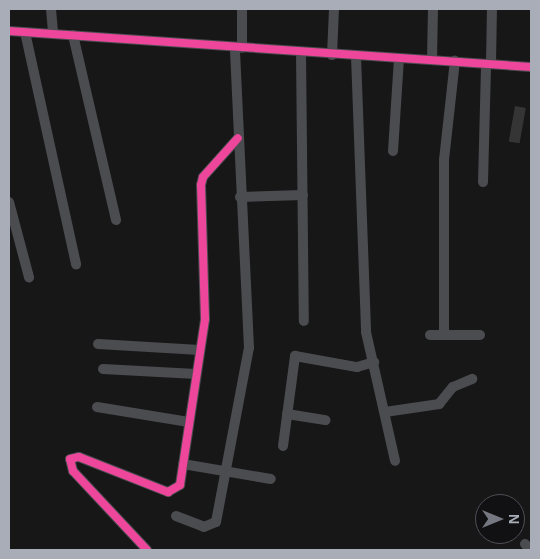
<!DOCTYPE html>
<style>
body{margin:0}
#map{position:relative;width:540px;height:559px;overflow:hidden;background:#171717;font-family:Helvetica,sans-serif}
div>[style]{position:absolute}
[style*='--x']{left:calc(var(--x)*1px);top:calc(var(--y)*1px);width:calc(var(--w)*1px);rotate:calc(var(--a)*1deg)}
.building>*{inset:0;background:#353536;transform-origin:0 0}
.minor>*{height:10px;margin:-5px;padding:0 5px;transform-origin:5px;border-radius:5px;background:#4b4c50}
.cycleway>*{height:8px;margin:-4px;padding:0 4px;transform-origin:4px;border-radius:4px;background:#ed469a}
span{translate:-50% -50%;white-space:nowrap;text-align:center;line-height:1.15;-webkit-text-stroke:4px #111113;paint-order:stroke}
.frame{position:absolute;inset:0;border:10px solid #a8adb8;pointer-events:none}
.north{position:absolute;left:475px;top:494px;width:50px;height:50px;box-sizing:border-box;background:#111113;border:1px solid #4d4f55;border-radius:50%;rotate:90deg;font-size:14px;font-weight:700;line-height:20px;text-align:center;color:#a8adb8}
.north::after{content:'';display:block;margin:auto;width:18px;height:22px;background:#757880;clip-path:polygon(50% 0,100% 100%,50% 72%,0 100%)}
</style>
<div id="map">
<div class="building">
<div style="left:515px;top:106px;width:11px;height:36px;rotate:10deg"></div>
</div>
<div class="minor">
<div style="--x:51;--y:9;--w:25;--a:85"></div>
<div style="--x:242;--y:9;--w:39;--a:90"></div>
<div style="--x:9;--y:31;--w:523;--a:3.95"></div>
<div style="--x:25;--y:32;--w:238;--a:77.6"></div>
<div style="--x:73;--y:35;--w:190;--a:76.9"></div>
<div style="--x:301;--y:53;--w:268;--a:89.4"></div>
<div style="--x:332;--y:55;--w:46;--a:-87.5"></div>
<div style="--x:356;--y:56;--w:276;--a:87.9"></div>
<div style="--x:366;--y:332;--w:132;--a:77.3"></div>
<div style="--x:432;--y:60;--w:51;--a:-88.9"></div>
<div style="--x:491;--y:64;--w:55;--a:-89"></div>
<div style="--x:393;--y:151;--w:93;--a:-86.3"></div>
<div style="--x:483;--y:182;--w:118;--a:-88.5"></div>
<div style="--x:240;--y:197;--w:63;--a:-1.8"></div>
<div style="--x:9;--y:202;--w:78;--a:75.1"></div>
<div style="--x:430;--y:335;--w:50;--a:0"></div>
<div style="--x:444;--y:335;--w:175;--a:-90"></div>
<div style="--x:444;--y:160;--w:100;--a:-83.7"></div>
<div style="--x:98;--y:344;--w:102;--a:3.4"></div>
<div style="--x:103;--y:369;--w:93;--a:3.1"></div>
<div style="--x:97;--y:407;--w:93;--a:9.3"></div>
<div style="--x:385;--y:412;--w:55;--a:-8.4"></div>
<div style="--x:439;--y:404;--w:22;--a:-51"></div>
<div style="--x:453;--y:387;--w:21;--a:-23"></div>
<div style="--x:287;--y:414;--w:39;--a:9"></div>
<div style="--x:283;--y:446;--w:91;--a:-82.4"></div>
<div style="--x:295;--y:356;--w:63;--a:10.1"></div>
<div style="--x:357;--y:367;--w:18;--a:-16"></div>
<div style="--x:183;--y:464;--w:89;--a:9.7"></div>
<div style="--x:176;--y:516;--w:30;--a:21"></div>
<div style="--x:204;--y:527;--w:13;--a:-23"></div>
<div style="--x:216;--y:522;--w:177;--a:-79.3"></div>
<div style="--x:249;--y:348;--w:301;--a:-92.7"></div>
<div style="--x:525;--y:544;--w:8;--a:45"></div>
<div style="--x:147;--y:550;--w:108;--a:-133.1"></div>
<div style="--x:73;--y:471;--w:12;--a:-104"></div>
<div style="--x:70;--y:459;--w:9;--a:-13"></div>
<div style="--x:79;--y:457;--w:96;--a:21.5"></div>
<div style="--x:168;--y:492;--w:14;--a:-30"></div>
<div style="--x:180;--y:485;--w:168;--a:-81.4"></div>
<div style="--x:205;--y:319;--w:134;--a:-91.7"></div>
<div style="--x:201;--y:185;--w:8;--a:-76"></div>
<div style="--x:203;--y:177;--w:52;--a:-48.1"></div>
</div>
<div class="cycleway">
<div style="--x:9;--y:31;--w:523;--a:3.95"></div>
<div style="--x:147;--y:550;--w:108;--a:-133.1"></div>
<div style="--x:73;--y:471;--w:12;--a:-104"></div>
<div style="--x:70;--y:459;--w:9;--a:-13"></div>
<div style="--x:79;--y:457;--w:96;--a:21.5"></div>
<div style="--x:168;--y:492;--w:14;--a:-30"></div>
<div style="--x:180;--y:485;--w:168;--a:-81.4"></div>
<div style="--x:205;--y:319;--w:134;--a:-91.7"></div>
<div style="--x:201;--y:185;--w:8;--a:-76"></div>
<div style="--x:203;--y:177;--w:52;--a:-48.1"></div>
</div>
<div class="frame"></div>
<div class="north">N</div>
</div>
